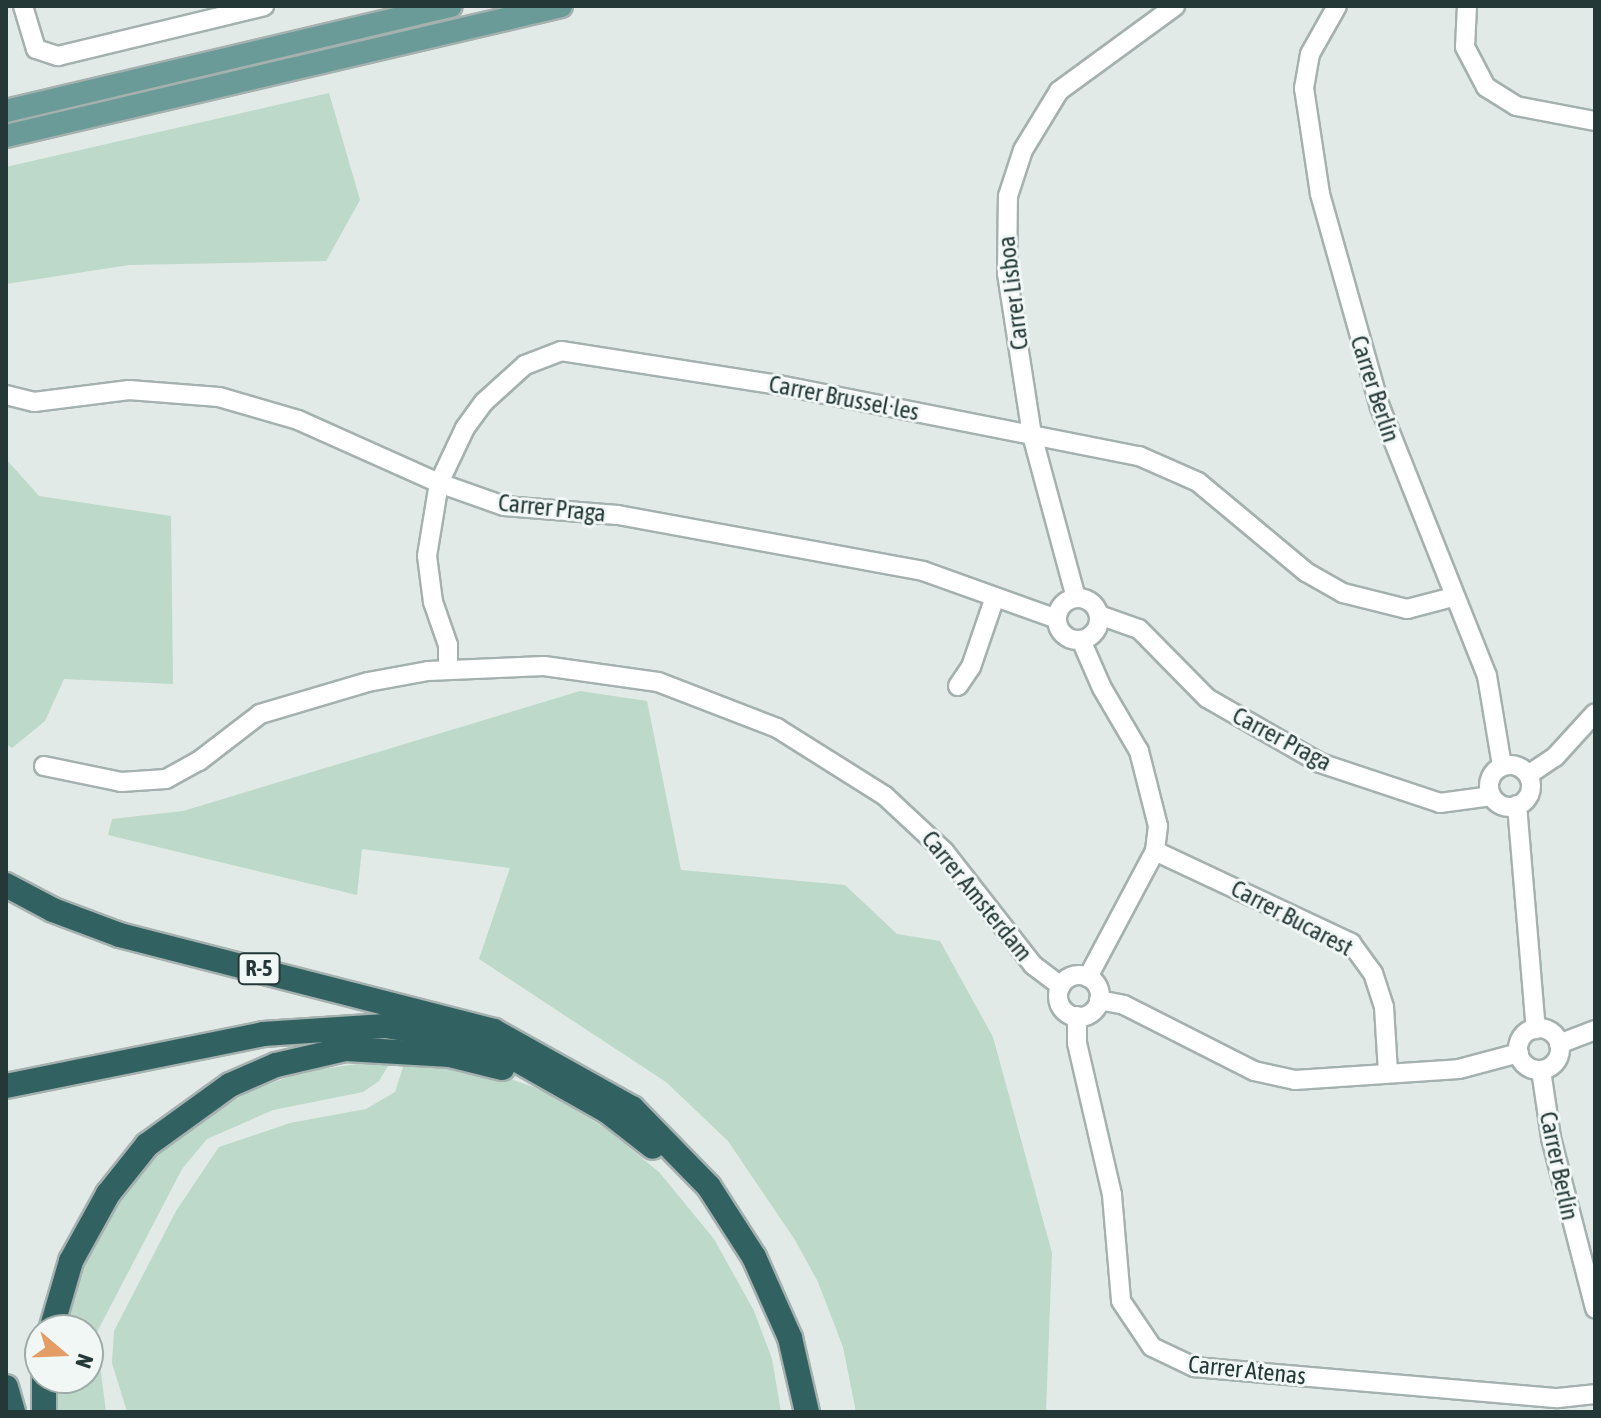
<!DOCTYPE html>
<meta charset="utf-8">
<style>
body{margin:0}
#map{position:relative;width:1601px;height:1418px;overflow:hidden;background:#e1eae7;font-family:"Asap Condensed",sans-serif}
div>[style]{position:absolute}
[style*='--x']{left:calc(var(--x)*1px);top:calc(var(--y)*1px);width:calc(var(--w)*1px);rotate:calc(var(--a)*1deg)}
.green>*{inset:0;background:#bcd9c9}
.roads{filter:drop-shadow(2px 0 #a4b1af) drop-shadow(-2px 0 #a4b1af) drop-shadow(0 2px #a4b1af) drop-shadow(0 -2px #a4b1af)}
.minor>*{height:18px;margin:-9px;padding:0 9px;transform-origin:9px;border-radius:9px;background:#fff}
.minor>.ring{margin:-9px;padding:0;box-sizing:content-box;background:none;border:18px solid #fff;border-radius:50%}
.major>*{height:22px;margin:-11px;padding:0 11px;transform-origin:11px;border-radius:11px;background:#6a9b98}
.highway>*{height:24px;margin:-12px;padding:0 12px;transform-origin:12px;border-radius:12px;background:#326161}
span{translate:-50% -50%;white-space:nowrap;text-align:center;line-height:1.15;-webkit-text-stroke:6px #f1f7f5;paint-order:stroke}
.shield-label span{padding:2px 6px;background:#f1f7f5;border:2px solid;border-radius:6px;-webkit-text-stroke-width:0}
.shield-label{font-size:22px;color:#233837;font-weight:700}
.street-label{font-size:24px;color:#233837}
.frame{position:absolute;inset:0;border:8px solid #233837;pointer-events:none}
.north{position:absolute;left:24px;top:1314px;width:80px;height:80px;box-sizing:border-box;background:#f1f7f5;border:2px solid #9faba9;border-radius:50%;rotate:109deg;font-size:22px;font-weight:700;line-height:32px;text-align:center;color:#233837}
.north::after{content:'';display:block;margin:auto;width:28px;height:36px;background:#e39d65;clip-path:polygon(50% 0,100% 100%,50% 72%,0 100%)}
</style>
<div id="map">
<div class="green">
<div style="clip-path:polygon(329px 93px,360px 200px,326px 261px,129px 265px,6px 284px,6px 167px)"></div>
<div style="clip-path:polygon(6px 459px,39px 496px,171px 516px,173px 684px,64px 679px,45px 721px,12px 748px,6px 744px)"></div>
<div style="clip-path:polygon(580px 691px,647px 701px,681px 870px,845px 885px,897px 934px,940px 941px,993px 1037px,1052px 1253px,1046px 1412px,856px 1412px,843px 1347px,818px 1282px,795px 1240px,728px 1141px,666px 1082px,479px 959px,510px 868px,362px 849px,357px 895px,108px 835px,112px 819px,183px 811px)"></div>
<div style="clip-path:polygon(406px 1058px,491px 1072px,542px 1090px,605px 1128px,659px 1172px,714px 1239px,754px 1311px,772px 1359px,781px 1412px,127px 1412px,112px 1363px,114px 1331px,176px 1211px,219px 1147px,290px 1123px,366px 1109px,395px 1092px)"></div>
<div style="clip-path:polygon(392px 1059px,379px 1081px,363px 1092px,273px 1110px,207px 1139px,182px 1169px,96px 1334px,106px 1412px,54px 1412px,56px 1378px,88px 1378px,88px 1330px,62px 1330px,88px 1250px,121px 1197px,158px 1155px,201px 1119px,249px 1092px,301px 1072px)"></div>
</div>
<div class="roads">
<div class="minor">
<div style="--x:23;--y:6;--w:45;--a:73.2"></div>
<div style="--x:36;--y:49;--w:23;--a:18"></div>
<div style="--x:58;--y:56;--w:212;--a:-13.6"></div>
<div style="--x:1337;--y:6;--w:55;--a:119.4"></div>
<div style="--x:1310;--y:54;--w:35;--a:100"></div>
<div style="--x:1304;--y:88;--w:107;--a:81.4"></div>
<div style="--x:1320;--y:194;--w:221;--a:74.3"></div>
<div style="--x:1380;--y:407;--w:289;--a:68.3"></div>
<div style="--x:1487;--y:676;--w:91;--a:80.5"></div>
<div style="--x:1467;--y:6;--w:41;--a:92.8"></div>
<div style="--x:1465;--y:47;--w:45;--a:62.3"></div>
<div style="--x:1486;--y:87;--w:36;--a:32"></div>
<div style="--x:1516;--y:106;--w:80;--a:10.8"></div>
<div style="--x:6;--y:395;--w:29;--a:14"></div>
<div style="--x:34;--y:402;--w:96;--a:-7.2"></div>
<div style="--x:129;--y:390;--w:90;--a:4.4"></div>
<div style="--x:219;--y:397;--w:82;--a:16.2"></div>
<div style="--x:298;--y:420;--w:154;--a:24.1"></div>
<div style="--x:439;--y:483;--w:69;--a:19.5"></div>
<div style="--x:504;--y:506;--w:114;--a:4.5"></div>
<div style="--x:618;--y:515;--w:310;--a:10.4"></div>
<div style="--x:923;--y:571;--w:142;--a:19.7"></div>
<div class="ring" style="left:1057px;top:598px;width:24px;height:24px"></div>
<div style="--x:1076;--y:598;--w:169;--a:-105.1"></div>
<div style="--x:1032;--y:435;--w:164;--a:-98.8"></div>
<div style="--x:1007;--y:273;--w:77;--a:-89.3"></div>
<div style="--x:1008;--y:196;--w:48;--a:-71.9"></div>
<div style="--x:1023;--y:150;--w:69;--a:-58.6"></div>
<div style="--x:1059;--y:91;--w:144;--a:-36.2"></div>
<div style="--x:1099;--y:615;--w:42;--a:19.3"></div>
<div style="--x:1139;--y:629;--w:97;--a:45.4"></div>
<div style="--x:1207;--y:698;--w:130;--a:29.9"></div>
<div style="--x:1320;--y:763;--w:126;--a:18.4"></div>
<div style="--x:1440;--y:803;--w:52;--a:-7.7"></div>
<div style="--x:1081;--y:640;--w:52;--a:66.4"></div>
<div style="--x:1102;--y:688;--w:73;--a:59.6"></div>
<div style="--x:1139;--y:751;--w:77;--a:75.8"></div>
<div style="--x:1158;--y:826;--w:25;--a:97"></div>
<div style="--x:1155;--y:851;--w:143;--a:118"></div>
<div style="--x:448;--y:669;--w:24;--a:-90"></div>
<div style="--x:448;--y:645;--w:46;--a:-109.2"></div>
<div style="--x:433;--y:602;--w:46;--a:-97.4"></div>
<div style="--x:427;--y:556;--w:74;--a:-80.7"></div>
<div style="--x:439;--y:483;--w:61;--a:-64.7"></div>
<div style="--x:465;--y:428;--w:32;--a:-54"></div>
<div style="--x:484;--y:402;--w:55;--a:-42.1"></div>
<div style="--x:525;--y:365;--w:39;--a:-21"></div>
<div style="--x:561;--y:351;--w:221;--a:8.9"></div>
<div style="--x:779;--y:385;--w:367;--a:11.2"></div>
<div style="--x:1139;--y:456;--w:64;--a:23.8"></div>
<div style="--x:1198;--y:482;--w:141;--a:39.8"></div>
<div style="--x:1306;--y:572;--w:43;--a:29.6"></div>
<div style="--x:1343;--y:593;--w:66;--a:14"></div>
<div style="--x:1407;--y:609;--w:48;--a:-14.6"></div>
<div style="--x:958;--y:686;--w:23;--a:-56"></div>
<div style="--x:971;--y:667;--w:74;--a:-71.1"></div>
<div class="ring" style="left:1489px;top:765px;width:24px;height:24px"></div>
<div style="--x:44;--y:766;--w:79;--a:11.7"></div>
<div style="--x:121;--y:782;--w:45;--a:-3.8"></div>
<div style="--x:166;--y:779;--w:38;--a:-29"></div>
<div style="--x:199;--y:761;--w:77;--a:-37.6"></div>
<div style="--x:260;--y:714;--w:113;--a:-16.5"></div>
<div style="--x:368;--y:682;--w:61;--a:-10.4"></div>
<div style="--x:428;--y:671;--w:116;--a:-2.5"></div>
<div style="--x:544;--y:666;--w:115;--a:8"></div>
<div style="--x:658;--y:682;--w:128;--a:21.1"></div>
<div style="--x:777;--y:728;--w:128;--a:32.2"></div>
<div style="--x:885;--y:796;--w:81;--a:43"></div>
<div style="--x:944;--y:851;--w:145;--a:52"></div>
<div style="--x:1033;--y:965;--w:35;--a:37"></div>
<div style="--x:1528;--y:775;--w:32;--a:-34"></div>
<div style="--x:1555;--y:757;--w:59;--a:-47.7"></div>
<div style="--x:1517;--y:805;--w:225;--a:85.2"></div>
<div style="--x:1155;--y:851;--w:217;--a:25.1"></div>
<div style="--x:1351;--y:943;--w:37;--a:54"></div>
<div style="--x:1373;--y:973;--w:36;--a:72"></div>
<div style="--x:1384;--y:1007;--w:65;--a:86.5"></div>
<div class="ring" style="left:1058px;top:975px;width:24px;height:24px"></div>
<div style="--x:1099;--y:1000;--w:25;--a:11"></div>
<div style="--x:1124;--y:1005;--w:146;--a:26.9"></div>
<div style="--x:1254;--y:1071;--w:42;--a:12.4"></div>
<div style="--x:1295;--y:1080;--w:164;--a:-3.8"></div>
<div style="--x:1459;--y:1069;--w:62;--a:-14.9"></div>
<div style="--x:1077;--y:1016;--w:27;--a:90"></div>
<div style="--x:1077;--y:1043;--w:156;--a:77"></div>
<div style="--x:1112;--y:1195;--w:106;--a:85.1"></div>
<div style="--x:1121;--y:1301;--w:55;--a:56"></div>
<div style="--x:1152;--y:1347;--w:47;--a:25.5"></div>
<div style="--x:1194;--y:1367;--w:365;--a:4.9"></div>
<div style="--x:1558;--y:1398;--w:37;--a:-6"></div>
<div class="ring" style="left:1518px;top:1028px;width:24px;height:24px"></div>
<div style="--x:1559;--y:1044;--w:39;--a:-21"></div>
<div style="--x:1541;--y:1070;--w:69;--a:81.6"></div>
<div style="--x:1551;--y:1138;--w:176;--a:75.5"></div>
</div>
<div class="major">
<div style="--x:6;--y:111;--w:457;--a:-13.3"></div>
<div style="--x:6;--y:136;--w:570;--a:-13.18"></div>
</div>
<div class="highway">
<div style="--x:6;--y:885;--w:53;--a:28"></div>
<div style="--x:53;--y:910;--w:72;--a:20.5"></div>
<div style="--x:120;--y:935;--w:386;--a:14.4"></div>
<div style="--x:494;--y:1031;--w:158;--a:29.2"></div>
<div style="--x:632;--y:1108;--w:110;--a:45.7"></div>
<div style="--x:709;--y:1187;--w:83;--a:57.3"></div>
<div style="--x:754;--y:1257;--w:89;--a:66"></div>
<div style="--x:790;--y:1338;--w:76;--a:77.1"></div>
<div style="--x:6;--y:1086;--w:262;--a:-11.4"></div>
<div style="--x:263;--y:1034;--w:122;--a:-3.8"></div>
<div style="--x:385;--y:1026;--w:60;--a:8.7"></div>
<div style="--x:444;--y:1035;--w:69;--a:17.7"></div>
<div style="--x:510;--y:1056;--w:112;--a:29.6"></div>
<div style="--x:607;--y:1111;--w:58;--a:38"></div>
<div style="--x:51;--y:1330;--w:72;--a:-73.8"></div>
<div style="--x:71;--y:1261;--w:77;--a:-61.1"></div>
<div style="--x:108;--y:1194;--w:63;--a:-51.5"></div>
<div style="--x:147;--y:1145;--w:102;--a:-35.9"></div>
<div style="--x:230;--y:1085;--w:50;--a:-23.5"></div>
<div style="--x:276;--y:1065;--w:72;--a:-12.9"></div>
<div style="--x:346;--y:1049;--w:104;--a:3.3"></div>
<div style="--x:450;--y:1055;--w:54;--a:14"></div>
<div style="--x:6;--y:1387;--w:26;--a:74"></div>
<div style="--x:44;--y:1412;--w:34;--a:-90"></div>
</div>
</div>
<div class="shield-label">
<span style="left:259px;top:969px">R-5</span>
</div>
<div class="street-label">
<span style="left:1013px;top:293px;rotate:-97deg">Carrer Lisboa</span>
<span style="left:1375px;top:389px;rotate:72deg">Carrer Berlín</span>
<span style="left:844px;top:398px;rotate:11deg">Carrer Brussel·les</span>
<span style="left:552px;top:508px;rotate:6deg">Carrer Praga</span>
<span style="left:1282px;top:739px;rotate:28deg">Carrer Praga</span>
<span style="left:977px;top:896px;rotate:51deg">Carrer Amsterdam</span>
<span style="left:1292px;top:918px;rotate:28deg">Carrer Bucarest</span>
<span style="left:1559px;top:1166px;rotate:78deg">Carrer Berlín</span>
<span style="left:1247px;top:1370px;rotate:6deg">Carrer Atenas</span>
</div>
<div class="frame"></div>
<div class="north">N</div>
</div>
